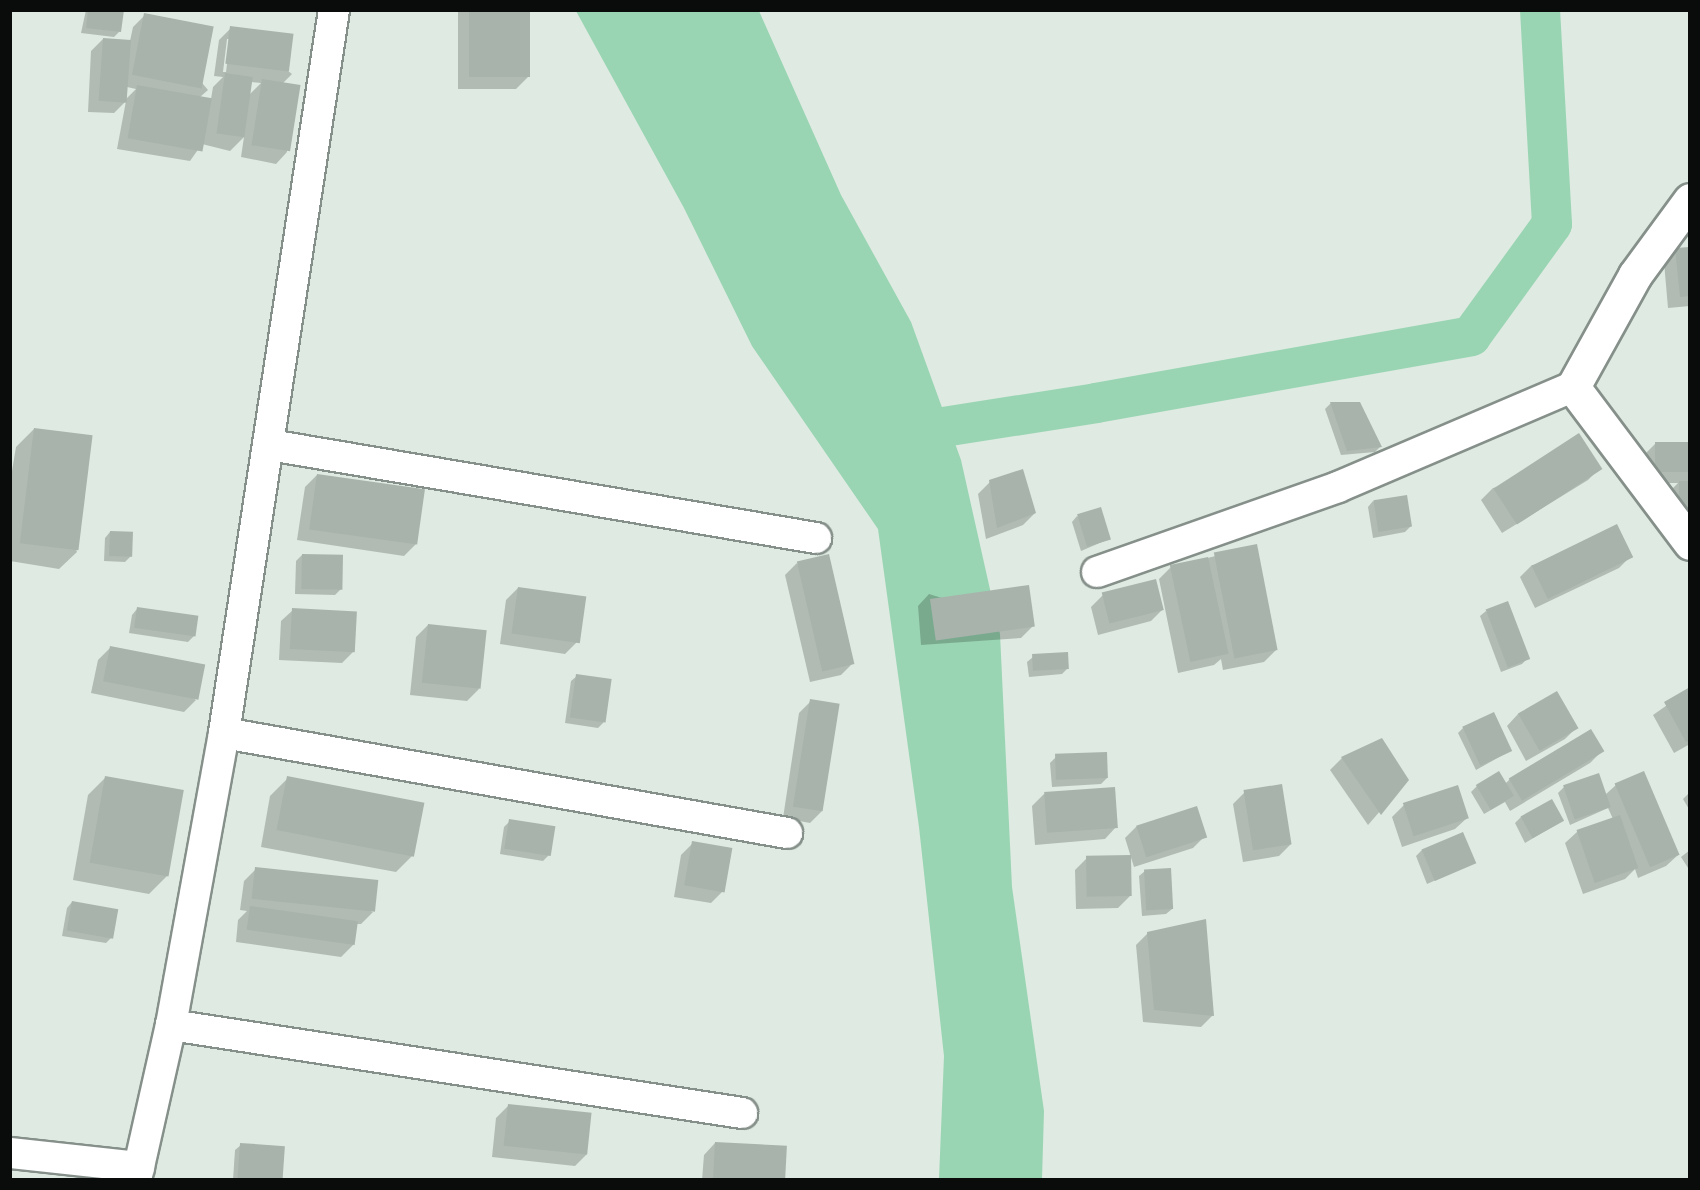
<!DOCTYPE html>
<style>
body{margin:0}
#map{position:relative;width:1700px;height:1190px;overflow:hidden;background:#deeae2;font-family:"Open Sans",sans-serif}
div>[style]{position:absolute}
[style*='--x']{left:calc(var(--x)*1px);top:calc(var(--y)*1px);width:calc(var(--w)*1px);rotate:calc(var(--a)*1deg)}
.water>*{inset:0;background:#99d5b2}
.shadow>*{inset:0;background:#0003}
.canal>*{height:40px;margin:-20px;padding:0 20px;transform-origin:20px;border-radius:20px;background:#99d5b2}
.building>*{inset:0;background:#a8b3ac;transform-origin:0 0}
.roads{filter:drop-shadow(2px 0 #86908a) drop-shadow(-2px 0 #86908a) drop-shadow(0 2px #86908a) drop-shadow(0 -2px #86908a)}
.street>*{height:30px;margin:-15px;padding:0 15px;transform-origin:15px;border-radius:15px;background:#fff}
.secondary>*{height:33px;margin:-16.5px;padding:0 16.5px;transform-origin:16.5px;border-radius:16.5px;background:#fff}
span{translate:-50% -50%;white-space:nowrap;text-align:center;line-height:1.15;-webkit-text-stroke:4.5px #fff;paint-order:stroke}
.frame{position:absolute;inset:0;border:12px solid #090c0a;pointer-events:none}
</style>
<div id="map">
<div class="water">
<div style="clip-path:polygon(576px 11px,759px 11px,841px 195px,911px 322px,961px 460px,1000px 634px,1012px 887px,1044px 1111px,1042px 1179px,939px 1179px,944px 1056px,919px 827px,878px 529px,752px 346px,684px 208px)"></div>
</div>
<div class="shadow">
<div style="clip-path:polygon(86px 10px,116px 10px,120px 31px,114px 37px,81px 33px)"></div>
<div style="clip-path:polygon(458px 10px,528px 10px,528px 77px,516px 89px,458px 89px)"></div>
<div style="clip-path:polygon(evenodd,145px 15px,208px 90px,200px 97px,211px 99px,213px 87px,223px 77px,214px 76px,219px 40px,231px 28px,292px 74px,282px 84px,287px 152px,276px 164px,241px 157px,244px 137px,230px 151px,202px 144px,190px 161px,117px 149px,126px 101px,114px 113px,88px 112px,91px 51px,103px 39px,130px 41px,133px 27px,145px 15px,227px 39px,230px 39px,226px 72px,223px 72px,227px 39px,145px 15px,251px 82px,261px 83px,249px 95px,251px 82px,145px 15px,127px 87px,136px 89px,126px 99px,127px 87px)"></div>
<div style="clip-path:polygon(1690px 248px,1690px 306px,1668px 308px,1664px 262px,1676px 250px)"></div>
<div style="clip-path:polygon(1331px 403px,1381px 446px,1375px 452px,1341px 455px,1325px 409px)"></div>
<div style="clip-path:polygon(34px 429px,77px 552px,59px 569px,10px 561px,10px 483px,16px 447px)"></div>
<div style="clip-path:polygon(1655px 444px,1690px 444px,1690px 521px,1667px 494px,1678px 483px,1643px 483px,1643px 456px)"></div>
<div style="clip-path:polygon(1600px 468px,1588px 480px,1502px 533px,1481px 500px,1493px 488px)"></div>
<div style="clip-path:polygon(317px 475px,416px 544px,404px 556px,297px 540px,305px 487px)"></div>
<div style="clip-path:polygon(990px 482px,1035px 513px,1023px 525px,986px 539px,978px 494px)"></div>
<div style="clip-path:polygon(1373px 501px,1411px 526px,1405px 532px,1373px 538px,1368px 507px)"></div>
<div style="clip-path:polygon(1077px 516px,1109px 539px,1081px 551px,1072px 522px)"></div>
<div style="clip-path:polygon(110px 532px,131px 556px,125px 562px,104px 561px,105px 538px)"></div>
<div style="clip-path:polygon(1256px 546px,1276px 650px,1264px 662px,1223px 670px,1221px 659px,1214px 665px,1178px 673px,1159px 579px,1171px 567px)"></div>
<div style="clip-path:polygon(302px 555px,341px 589px,335px 595px,295px 594px,296px 561px)"></div>
<div style="clip-path:polygon(1631px 556px,1619px 568px,1535px 608px,1520px 577px,1532px 565px)"></div>
<div style="clip-path:polygon(797px 563px,853px 663px,841px 675px,810px 682px,785px 575px)"></div>
<div style="clip-path:polygon(518px 588px,577px 642px,565px 654px,500px 644px,506px 600px)"></div>
<div style="clip-path:polygon(929px 594px,1033px 626px,1021px 638px,921px 645px,918px 606px)"></div>
<div style="clip-path:polygon(1103px 595px,1163px 609px,1151px 621px,1098px 635px,1091px 607px)"></div>
<div style="clip-path:polygon(137px 609px,194px 636px,188px 642px,129px 633px,132px 615px)"></div>
<div style="clip-path:polygon(293px 610px,354px 651px,342px 663px,279px 660px,281px 621px)"></div>
<div style="clip-path:polygon(1486px 611px,1528px 658px,1522px 664px,1501px 672px,1480px 616px)"></div>
<div style="clip-path:polygon(428px 625px,479px 689px,467px 701px,410px 695px,416px 637px)"></div>
<div style="clip-path:polygon(110px 648px,196px 700px,184px 712px,91px 693px,98px 660px)"></div>
<div style="clip-path:polygon(1033px 657px,1068px 668px,1062px 674px,1029px 677px,1027px 662px)"></div>
<div style="clip-path:polygon(577px 676px,604px 722px,598px 728px,565px 723px,571px 681px)"></div>
<div style="clip-path:polygon(1690px 689px,1690px 744px,1674px 753px,1653px 715px)"></div>
<div style="clip-path:polygon(1557px 693px,1576px 728px,1565px 739px,1526px 761px,1507px 726px,1518px 714px)"></div>
<div style="clip-path:polygon(811px 701px,822px 811px,810px 823px,783px 818px,799px 713px)"></div>
<div style="clip-path:polygon(1463px 728px,1510px 751px,1476px 770px,1458px 733px)"></div>
<div style="clip-path:polygon(1382px 740px,1407px 780px,1368px 825px,1330px 770px,1342px 758px)"></div>
<div style="clip-path:polygon(1602px 751px,1590px 763px,1510px 811px,1505px 802px,1484px 814px,1471px 792px,1477px 786px,1505px 784px,1510px 779px)"></div>
<div style="clip-path:polygon(1056px 757px,1107px 778px,1101px 784px,1052px 787px,1050px 763px)"></div>
<div style="clip-path:polygon(106px 777px,167px 876px,149px 894px,73px 880px,88px 795px)"></div>
<div style="clip-path:polygon(288px 778px,414px 854px,396px 872px,261px 847px,270px 796px)"></div>
<div style="clip-path:polygon(1616px 785px,1678px 855px,1666px 866px,1638px 878px,1635px 869px,1625px 879px,1583px 894px,1565px 843px,1577px 832px,1613px 819px,1608px 808px,1570px 825px,1558px 793px,1564px 787px,1605px 795px)"></div>
<div style="clip-path:polygon(1245px 792px,1291px 844px,1279px 856px,1243px 862px,1233px 804px)"></div>
<div style="clip-path:polygon(1690px 792px,1690px 811px,1683px 799px)"></div>
<div style="clip-path:polygon(1044px 794px,1116px 827px,1105px 839px,1035px 845px,1032px 806px)"></div>
<div style="clip-path:polygon(1404px 805px,1467px 818px,1455px 829px,1402px 847px,1392px 817px)"></div>
<div style="clip-path:polygon(1521px 817px,1562px 821px,1525px 843px,1515px 823px)"></div>
<div style="clip-path:polygon(510px 821px,549px 855px,543px 861px,500px 854px,504px 827px)"></div>
<div style="clip-path:polygon(1137px 826px,1205px 836px,1193px 848px,1134px 867px,1125px 838px)"></div>
<div style="clip-path:polygon(693px 843px,723px 891px,711px 903px,674px 897px,681px 855px)"></div>
<div style="clip-path:polygon(1422px 850px,1474px 863px,1427px 884px,1416px 856px)"></div>
<div style="clip-path:polygon(1690px 850px,1690px 871px,1681px 857px)"></div>
<div style="clip-path:polygon(1087px 858px,1130px 896px,1118px 908px,1076px 909px,1075px 870px)"></div>
<div style="clip-path:polygon(256px 869px,373px 912px,361px 924px,356px 924px,353px 945px,341px 957px,236px 942px,238px 920px,247px 911px,240px 910px,244px 881px)"></div>
<div style="clip-path:polygon(1145px 871px,1172px 909px,1166px 914px,1142px 916px,1139px 876px)"></div>
<div style="clip-path:polygon(72px 902px,112px 937px,106px 943px,62px 936px,67px 908px)"></div>
<div style="clip-path:polygon(1148px 933px,1213px 1015px,1201px 1027px,1143px 1022px,1136px 945px)"></div>
<div style="clip-path:polygon(508px 1106px,587px 1154px,575px 1166px,492px 1157px,496px 1118px)"></div>
<div style="clip-path:polygon(715px 1143px,784px 1180px,702px 1180px,704px 1155px)"></div>
<div style="clip-path:polygon(241px 1145px,281px 1180px,233px 1180px,235px 1150px)"></div>
</div>
<div class="canal">
<div style="--x:899;--y:434;--w:199;--a:-8.9"></div>
<div style="--x:1096;--y:403;--w:381;--a:-10.1"></div>
<div style="--x:1471;--y:336;--w:138;--a:-54.1"></div>
<div style="--x:1552;--y:224;--w:214;--a:-93.2"></div>
</div>
<div class="building">
<div style="clip-path:polygon(88px 10px,124px 10px,121px 32px,86px 28px)"></div>
<div style="left:469px;top:10px;width:61px;height:67px"></div>
<div style="left:144px;top:13px;width:71px;height:63px;rotate:11deg"></div>
<div style="left:230px;top:26px;width:64px;height:38px;rotate:7deg"></div>
<div style="left:103px;top:38px;width:28px;height:63px;rotate:4deg"></div>
<div style="left:225px;top:73px;width:28px;height:61px;rotate:8deg"></div>
<div style="left:262px;top:79px;width:39px;height:67px;rotate:9deg"></div>
<div style="left:137px;top:85px;width:76px;height:54px;rotate:10deg"></div>
<div style="clip-path:polygon(1690px 247px,1690px 296px,1680px 297px,1675px 248px)"></div>
<div style="clip-path:polygon(1330px 402px,1360px 402px,1382px 447px,1347px 451px)"></div>
<div style="left:34px;top:428px;width:59px;height:116px;rotate:7deg"></div>
<div style="left:1579px;top:433px;width:43px;height:102px;rotate:57deg"></div>
<div style="left:1655px;top:442px;width:35px;height:30px"></div>
<div style="clip-path:polygon(1023px 469px,1036px 513px,997px 528px,989px 480px)"></div>
<div style="left:317px;top:474px;width:109px;height:56px;rotate:8deg"></div>
<div style="left:1679px;top:481px;width:11px;height:30px"></div>
<div style="left:1407px;top:495px;width:32px;height:34px;rotate:81deg"></div>
<div style="left:1101px;top:507px;width:34px;height:25px;rotate:73deg"></div>
<div style="left:1617px;top:524px;width:37px;height:95px;rotate:64deg"></div>
<div style="left:110px;top:531px;width:23px;height:25px;rotate:2deg"></div>
<div style="left:1257px;top:544px;width:108px;height:44px;rotate:79deg"></div>
<div style="left:302px;top:554px;width:41px;height:35px;rotate:1deg"></div>
<div style="left:829px;top:554px;width:113px;height:33px;rotate:77deg"></div>
<div style="left:1208px;top:557px;width:99px;height:39px;rotate:78deg"></div>
<div style="left:1156px;top:579px;width:32px;height:56px;rotate:76deg"></div>
<div style="left:1029px;top:585px;width:42px;height:100px;rotate:82deg"></div>
<div style="left:518px;top:587px;width:69px;height:47px;rotate:8deg"></div>
<div style="left:1508px;top:601px;width:62px;height:24px;rotate:69deg"></div>
<div style="left:137px;top:607px;width:62px;height:21px;rotate:8deg"></div>
<div style="left:292px;top:608px;width:65px;height:41px;rotate:3deg"></div>
<div style="left:428px;top:624px;width:59px;height:59px;rotate:6deg"></div>
<div style="left:110px;top:646px;width:97px;height:36px;rotate:11deg"></div>
<div style="left:1068px;top:652px;width:17px;height:36px;rotate:87deg"></div>
<div style="left:576px;top:674px;width:36px;height:44px;rotate:8deg"></div>
<div style="clip-path:polygon(1690px 687px,1690px 740px,1686px 742px,1664px 702px)"></div>
<div style="left:1557px;top:691px;width:43px;height:45px;rotate:60deg"></div>
<div style="left:810px;top:699px;width:30px;height:109px;rotate:9deg"></div>
<div style="left:1494px;top:712px;width:43px;height:35px;rotate:65deg"></div>
<div style="left:1591px;top:729px;width:26px;height:96px;rotate:59deg"></div>
<div style="clip-path:polygon(1382px 738px,1409px 780px,1381px 815px,1341px 757px)"></div>
<div style="left:1107px;top:752px;width:26px;height:52px;rotate:88deg"></div>
<div style="left:1499px;top:771px;width:29px;height:27px;rotate:59deg"></div>
<div style="left:1644px;top:771px;width:91px;height:32px;rotate:67deg"></div>
<div style="left:1599px;top:773px;width:36px;height:38px;rotate:71deg"></div>
<div style="left:105px;top:776px;width:80px;height:88px;rotate:10deg"></div>
<div style="left:287px;top:776px;width:140px;height:55px;rotate:11deg"></div>
<div style="left:1282px;top:784px;width:61px;height:39px;rotate:81deg"></div>
<div style="left:1458px;top:785px;width:35px;height:58px;rotate:72deg"></div>
<div style="left:1115px;top:787px;width:41px;height:71px;rotate:86deg"></div>
<div style="left:1552px;top:799px;width:25px;height:36px;rotate:61deg"></div>
<div style="left:1197px;top:806px;width:33px;height:64px;rotate:72deg"></div>
<div style="left:1620px;top:815px;width:56px;height:46px;rotate:71deg"></div>
<div style="left:509px;top:819px;width:47px;height:30px;rotate:9deg"></div>
<div style="left:1463px;top:832px;width:34px;height:45px;rotate:67deg"></div>
<div style="left:692px;top:841px;width:41px;height:45px;rotate:10deg"></div>
<div style="left:1131px;top:855px;width:41px;height:45px;rotate:89deg"></div>
<div style="left:255px;top:867px;width:124px;height:32px;rotate:6deg"></div>
<div style="left:1171px;top:868px;width:41px;height:27px;rotate:87deg"></div>
<div style="left:72px;top:901px;width:47px;height:30px;rotate:10deg"></div>
<div style="left:250px;top:906px;width:109px;height:24px;rotate:8deg"></div>
<div style="clip-path:polygon(1206px 919px,1214px 1016px,1154px 1010px,1147px 932px)"></div>
<div style="left:508px;top:1104px;width:84px;height:42px;rotate:6deg"></div>
<div style="left:715px;top:1142px;width:72px;height:38px;rotate:3deg"></div>
<div style="left:240px;top:1143px;width:45px;height:37px;rotate:4deg"></div>
</div>
<div class="roads">
<div class="street">
<div style="--x:270;--y:445;--w:554;--a:9.67"></div>
<div style="--x:1097;--y:572;--w:256;--a:-19.4"></div>
<div style="--x:1338;--y:487;--w:255;--a:-23.1"></div>
<div style="--x:224;--y:733;--w:572;--a:10.07"></div>
<div style="--x:171;--y:1025;--w:578;--a:8.76"></div>
<div style="--x:10;--y:1153;--w:130;--a:6.2"></div>
<div style="--x:136;--y:1180;--w:159;--a:-77.3"></div>
<div style="--x:171;--y:1025;--w:297;--a:-79.7"></div>
<div style="--x:224;--y:733;--w:731;--a:-81.35"></div>
</div>
<div class="secondary">
<div style="--x:1690;--y:200;--w:93;--a:126.3"></div>
<div style="--x:1635;--y:275;--w:128;--a:119"></div>
<div style="--x:1573;--y:387;--w:195;--a:53.1"></div>
</div>
</div>
<div class="frame"></div>
</div>
